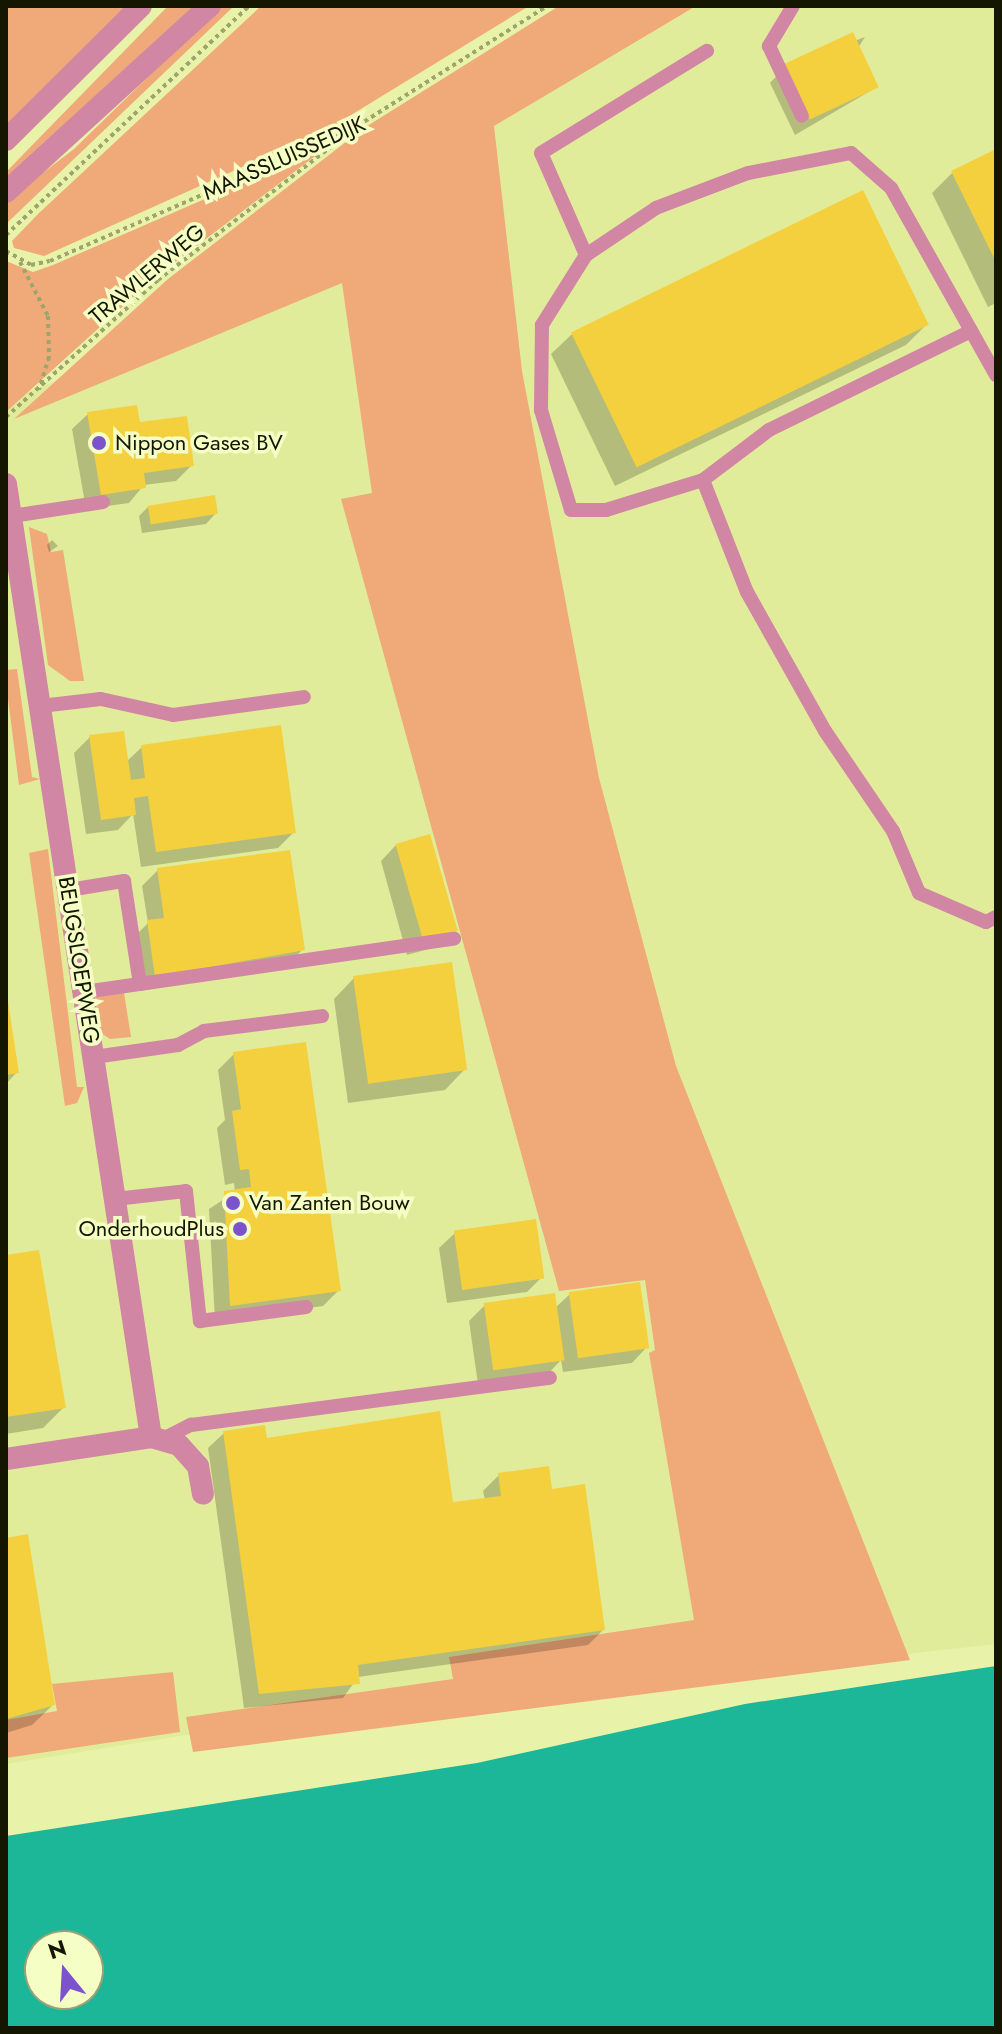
<!DOCTYPE html>
<style>
body{margin:0}
#map{position:relative;width:1002px;height:2034px;overflow:hidden;background:#e8f2a9;font-family:Jost,sans-serif}
div>[style]{position:absolute}
[style*='--x']{left:calc(var(--x)*1px);top:calc(var(--y)*1px);width:calc(var(--w)*1px);rotate:calc(var(--a)*1deg)}
.built>*{inset:0;background:#e1ec9a}
.green>*{inset:0;background:#f0a978}
.water>*{inset:0;background:#1cb799}
.shadow>*{inset:0;background:#0003}
.building>*{inset:0;background:#f4d03f;transform-origin:0 0}
.path>*{height:4px;margin-top:-2px;transform-origin:0;background:repeating-linear-gradient(90deg,#9da46d 0 4px,transparent 0 8px)}
.service>*{height:14px;margin:-7px;padding:0 7px;transform-origin:7px;border-radius:7px;background:#d186a4}
.minor>*{height:22px;margin:-11px;padding:0 11px;transform-origin:11px;border-radius:11px;background:#d186a4}
.tertiary>*{height:22px;margin:-11px;padding:0 11px;transform-origin:11px;border-radius:11px;background:#d186a4}
.dots>*{width:22px;height:22px;translate:-50% -50%;box-sizing:border-box;border:4px solid #f5fec4;border-radius:50%}
span{translate:-50% -50%;white-space:nowrap;text-align:center;line-height:1.15;-webkit-text-stroke:7px #f5fec4;paint-order:stroke}
.street-label{font-size:22px;color:#141600}
.poi-label{font-size:22px;color:#141600}
.left{translate:0 -50%;text-align:left}
.right{translate:-100% -50%;text-align:right}
.frame{position:absolute;inset:0;border:8px solid #141600;pointer-events:none}
.north{position:absolute;left:24px;top:1930px;width:80px;height:80px;box-sizing:border-box;background:#f5fec4;border:2px solid #9ba176;border-radius:50%;rotate:342deg;font-size:22px;font-weight:700;line-height:32px;text-align:center;color:#141600}
.north::after{content:'';display:block;margin:auto;width:28px;height:36px;background:#7b54cd;clip-path:polygon(50% 0,100% 100%,50% 72%,0 100%)}
</style>
<div id="map">
<div class="built">
<div style="clip-path:polygon(696px 6px,996px 6px,996px 1644px,199px 1733px,6px 1764px,6px 401px,60px 379px)"></div>
</div>
<div class="green">
<div style="clip-path:polygon(6px 6px,134px 6px,6px 130px)"></div>
<div style="clip-path:polygon(168px 6px,199px 6px,6px 184px,6px 172px)"></div>
<div style="clip-path:polygon(221px 6px,234px 6px,6px 224px,6px 201px,74px 149px)"></div>
<div style="clip-path:polygon(261px 6px,529px 6px,333px 126px,44px 256px,14px 248px,12px 241px,38px 214px)"></div>
<div style="clip-path:polygon(559px 6px,696px 6px,494px 126px,522px 371px,599px 778px,676px 1066px,910px 1660px,193px 1752px,186px 1717px,453px 1679px,449px 1657px,694px 1620px,649px 1353px,655px 1350px,645px 1280px,559px 1291px,341px 499px,372px 493px,342px 283px,14px 419px,168px 279px,364px 128px)"></div>
<div style="clip-path:polygon(331px 144px,153px 279px,6px 412px,6px 261px,33px 272px,53px 265px)"></div>
<div style="clip-path:polygon(29px 527px,47px 534px,51px 552px,63px 550px,84px 681px,70px 681px,48px 665px)"></div>
<div style="clip-path:polygon(17px 669px,32px 777px,40px 779px,19px 785px,6px 683px,6px 670px)"></div>
<div style="clip-path:polygon(48px 849px,77px 1087px,84px 1087px,77px 1103px,65px 1106px,29px 853px)"></div>
<div style="clip-path:polygon(124px 993px,131px 1037px,110px 1039px,101px 1033px,96px 996px)"></div>
<div style="clip-path:polygon(173px 1672px,180px 1732px,6px 1758px,6px 1720px,57px 1711px,52px 1684px)"></div>
</div>
<div class="water">
<div style="clip-path:polygon(evenodd,996px 1666px,996px 2028px,6px 2028px,6px 1836px,477px 1763px,745px 1704px,996px 1666px,40px 1946px,88px 1946px,88px 1994px,40px 1994px,40px 1946px)"></div>
</div>
<div class="shadow">
<div style="clip-path:polygon(865px 37px,858px 48px,877px 87px,795px 135px,770px 83px,785px 67px)"></div>
<div style="clip-path:polygon(996px 151px,996px 303px,988px 307px,932px 193px,952px 173px)"></div>
<div style="clip-path:polygon(863px 193px,926px 325px,906px 345px,615px 486px,551px 354px,572px 334px)"></div>
<div style="clip-path:polygon(88px 414px,138px 425px,192px 465px,176px 481px,144px 485px,129px 503px,86px 509px,72px 429px)"></div>
<div style="clip-path:polygon(149px 506px,216px 513px,206px 524px,142px 533px,139px 516px)"></div>
<div style="clip-path:polygon(52px 540px,58px 546px,49px 552px,47px 545px)"></div>
<div style="clip-path:polygon(90px 737px,126px 762px,142px 747px,294px 832px,278px 848px,141px 867px,133px 814px,118px 830px,86px 834px,74px 753px)"></div>
<div style="clip-path:polygon(396px 845px,439px 946px,407px 955px,381px 861px)"></div>
<div style="clip-path:polygon(158px 870px,302px 950px,287px 965px,140px 991px,133px 938px,148px 923px,142px 886px)"></div>
<div style="clip-path:polygon(354px 978px,465px 1069px,445px 1090px,348px 1103px,334px 999px)"></div>
<div style="clip-path:polygon(6px 991px,17px 1072px,6px 1084px)"></div>
<div style="clip-path:polygon(234px 1054px,339px 1290px,323px 1306px,215px 1321px,209px 1209px,235px 1192px,234px 1183px,225px 1185px,217px 1128px,225px 1120px,218px 1070px)"></div>
<div style="clip-path:polygon(455px 1233px,542px 1277px,527px 1292px,447px 1303px,439px 1248px)"></div>
<div style="clip-path:polygon(6px 1257px,64px 1407px,43px 1428px,6px 1434px)"></div>
<div style="clip-path:polygon(570px 1294px,647px 1347px,632px 1363px,563px 1372px,561px 1360px,547px 1375px,478px 1384px,469px 1321px,485px 1305px,555px 1308px)"></div>
<div style="clip-path:polygon(224px 1433px,265px 1440px,451px 1505px,485px 1500px,483px 1491px,499px 1475px,550px 1491px,603px 1630px,588px 1645px,358px 1677px,343px 1698px,244px 1708px,208px 1448px)"></div>
<div style="clip-path:polygon(6px 1540px,53px 1705px,32px 1725px,6px 1733px)"></div>
</div>
<div class="building">
<div style="left:853px;top:32px;width:61px;height:76px;rotate:65deg"></div>
<div style="clip-path:polygon(996px 149px,996px 262px,951px 171px)"></div>
<div style="left:863px;top:190px;width:150px;height:325px;rotate:64deg"></div>
<div style="clip-path:polygon(137px 405px,140px 422px,187px 416px,194px 466px,144px 473px,146px 488px,101px 495px,87px 412px)"></div>
<div style="left:215px;top:495px;width:19px;height:68px;rotate:81deg"></div>
<div style="clip-path:polygon(281px 725px,296px 833px,156px 852px,148px 796px,134px 798px,136px 815px,101px 820px,89px 735px,124px 731px,131px 780px,145px 778px,141px 745px)"></div>
<div style="left:430px;top:834px;width:101px;height:36px;rotate:74deg"></div>
<div style="clip-path:polygon(290px 850px,305px 950px,155px 977px,147px 920px,164px 918px,157px 868px)"></div>
<div style="left:452px;top:962px;width:109px;height:100px;rotate:82deg"></div>
<div style="clip-path:polygon(6px 989px,19px 1073px,6px 1075px)"></div>
<div style="clip-path:polygon(306px 1042px,341px 1291px,230px 1306px,224px 1191px,251px 1187px,249px 1169px,240px 1170px,232px 1111px,241px 1109px,233px 1052px)"></div>
<div style="left:536px;top:1219px;width:60px;height:83px;rotate:82deg"></div>
<div style="clip-path:polygon(39px 1250px,66px 1408px,6px 1417px,6px 1255px)"></div>
<div style="left:640px;top:1282px;width:67px;height:72px;rotate:82deg"></div>
<div style="left:555px;top:1293px;width:68px;height:72px;rotate:82deg"></div>
<div style="clip-path:polygon(440px 1411px,453px 1502px,501px 1496px,498px 1473px,549px 1466px,552px 1489px,585px 1484px,605px 1630px,358px 1665px,360px 1684px,259px 1694px,223px 1431px,265px 1425px,267px 1438px)"></div>
<div style="clip-path:polygon(28px 1534px,55px 1705px,6px 1719px,6px 1538px)"></div>
</div>
<div class="path">
<div style="--x:6;--y:235;--w:334;--a:-43.3"></div>
<div style="--x:6;--y:251;--w:29;--a:29"></div>
<div style="--x:31;--y:265;--w:19;--a:-12"></div>
<div style="--x:50;--y:261;--w:328;--a:-23.5"></div>
<div style="--x:351;--y:130;--w:232;--a:-32.3"></div>
<div style="--x:20;--y:262;--w:61;--a:62.6"></div>
<div style="--x:48;--y:316;--w:41;--a:88.6"></div>
<div style="--x:49;--y:357;--w:34;--a:107"></div>
<div style="--x:6;--y:417;--w:205;--a:-42"></div>
<div style="--x:158;--y:280;--w:242;--a:-37.6"></div>
</div>
<div class="service">
<div style="--x:793;--y:6;--w:47;--a:121"></div>
<div style="--x:769;--y:46;--w:77;--a:64.8"></div>
<div style="--x:586;--y:255;--w:111;--a:-113.8"></div>
<div style="--x:541;--y:153;--w:195;--a:-31.6"></div>
<div style="--x:996;--y:375;--w:214;--a:-119.3"></div>
<div style="--x:891;--y:188;--w:53;--a:-138.8"></div>
<div style="--x:851;--y:153;--w:105;--a:169"></div>
<div style="--x:748;--y:173;--w:98;--a:159.2"></div>
<div style="--x:656;--y:208;--w:84;--a:146.1"></div>
<div style="--x:586;--y:255;--w:83;--a:122.2"></div>
<div style="--x:542;--y:325;--w:85;--a:90.7"></div>
<div style="--x:541;--y:410;--w:104;--a:73.3"></div>
<div style="--x:571;--y:510;--w:35;--a:0"></div>
<div style="--x:606;--y:510;--w:102;--a:-17.2"></div>
<div style="--x:703;--y:480;--w:120;--a:68.6"></div>
<div style="--x:747;--y:592;--w:159;--a:60.7"></div>
<div style="--x:825;--y:731;--w:121;--a:55.8"></div>
<div style="--x:893;--y:831;--w:67;--a:67.2"></div>
<div style="--x:919;--y:893;--w:73;--a:23.4"></div>
<div style="--x:986;--y:922;--w:11;--a:-27"></div>
<div style="--x:703;--y:480;--w:83;--a:-37.1"></div>
<div style="--x:769;--y:430;--w:225;--a:-26.1"></div>
<div style="--x:12;--y:516;--w:92;--a:-8.7"></div>
<div style="--x:41;--y:706;--w:60;--a:-6.7"></div>
<div style="--x:101;--y:699;--w:74;--a:12.5"></div>
<div style="--x:173;--y:715;--w:132;--a:-7.8"></div>
<div style="--x:69;--y:890;--w:56;--a:-9.3"></div>
<div style="--x:124;--y:881;--w:104;--a:81.2"></div>
<div style="--x:84;--y:992;--w:374;--a:-8.2"></div>
<div style="--x:94;--y:1057;--w:85;--a:-8.1"></div>
<div style="--x:178;--y:1045;--w:30;--a:-28"></div>
<div style="--x:204;--y:1031;--w:119;--a:-7.2"></div>
<div style="--x:115;--y:1199;--w:71;--a:-6.4"></div>
<div style="--x:186;--y:1191;--w:131;--a:83.9"></div>
<div style="--x:200;--y:1321;--w:107;--a:-7.5"></div>
<div style="--x:161;--y:1440;--w:34;--a:-27"></div>
<div style="--x:191;--y:1425;--w:362;--a:-7.5"></div>
</div>
<div class="minor">
<div style="--x:6;--y:484;--w:964;--a:81.35"></div>
<div style="--x:6;--y:1459;--w:147;--a:-8.6"></div>
<div style="--x:151;--y:1437;--w:29;--a:16"></div>
<div style="--x:179;--y:1445;--w:28;--a:48"></div>
<div style="--x:198;--y:1466;--w:28;--a:80"></div>
</div>
<div class="tertiary">
<div style="--x:6;--y:140;--w:190;--a:-44.8"></div>
<div style="--x:6;--y:192;--w:276;--a:-42.4"></div>
</div>
<div class="dots">
<div style="left:99px;top:443px;background:#7b54cd"></div>
<div style="left:233px;top:1203px;background:#7b54cd"></div>
<div style="left:240px;top:1229px;background:#7b54cd"></div>
</div>
<div class="street-label">
<span style="left:284px;top:158px;rotate:-24deg">MAASSLUISSEDIJK</span>
<span style="left:147px;top:274px;rotate:-40deg">TRAWLERWEG</span>
<span style="left:79px;top:960px;rotate:81deg">BEUGSLOEPWEG</span>
</div>
<div class="poi-label">
<span class="left" style="left:115px;top:443px">Nippon Gases BV</span>
<span class="left" style="left:249px;top:1203px">Van Zanten Bouw</span>
<span class="right" style="left:224px;top:1229px">OnderhoudPlus</span>
</div>
<div class="frame"></div>
<div class="north">N</div>
</div>
